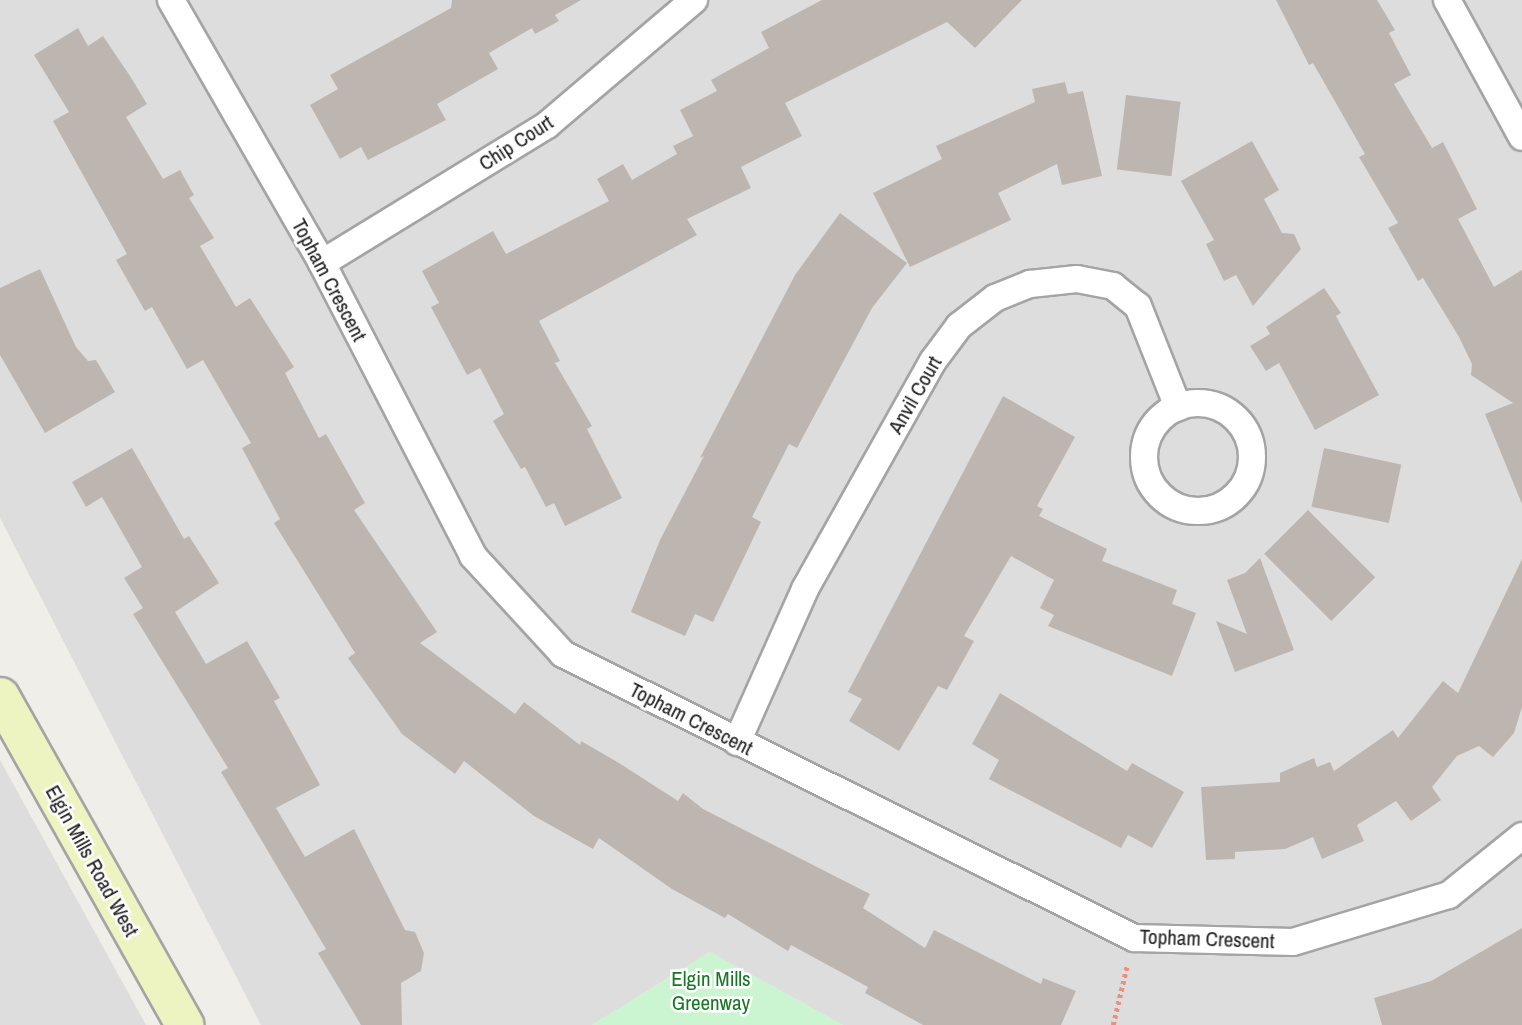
<!DOCTYPE html>
<style>
body{margin:0}
#map{position:relative;width:1522px;height:1025px;overflow:hidden;background:#f0eee8;font-family:"Archivo Narrow",sans-serif}
div>[style]{position:absolute}
[style*='--x']{left:calc(var(--x)*1px);top:calc(var(--y)*1px);width:calc(var(--w)*1px);rotate:calc(var(--a)*1deg)}
.residential>*{inset:0;background:#dedddd}
.park>*{inset:0;background:#caf5d0}
.building>*{inset:0;background:#bdb6b0;transform-origin:0 0}
.path>*{height:4.5px;margin-top:-2.25px;transform-origin:0;background:repeating-linear-gradient(90deg,#ee8e7b 0 3.5px,transparent 0 7px)}
.roads{filter:drop-shadow(2px 0 #a4a4a4) drop-shadow(-2px 0 #a4a4a4) drop-shadow(0 2px #a4a4a4) drop-shadow(0 -2px #a4a4a4)}
.minor>*{height:26px;margin:-13px;padding:0 13px;transform-origin:13px;border-radius:13px;background:#fff}
.minor>.ring{margin:-13px;padding:0;box-sizing:content-box;background:none;border:26px solid #fff;border-radius:50%}
.secondary>*{height:37px;margin:-18.5px;padding:0 18.5px;transform-origin:18.5px;border-radius:18.5px;background:#eef4c1}
span{translate:-50% -50%;white-space:nowrap;text-align:center;line-height:1.15;-webkit-text-stroke:5px #fff;paint-order:stroke}
.street-label{font-size:21px;color:#202020}
.park-label{font-size:21px;color:#167724}
</style>
<div id="map">
<div class="residential">
<div style="clip-path:polygon(0 0,1522px 0,1522px 1025px,843px 1025px,710px 952px,592px 1025px,261px 1025px,0 518px)"></div>
<div style="clip-path:polygon(0 760px,146px 1025px,0 1025px)"></div>
</div>
<div class="park">
<div style="clip-path:polygon(710px 952px,843px 1025px,592px 1025px)"></div>
</div>
<div class="building">
<div style="clip-path:polygon(452px 0,581px 0,555px 15px,559px 21px,535px 34px,532px 28px,489px 53px,498px 69px,437px 104px,446px 120px,368px 160px,361px 147px,340px 159px,310px 105px,338px 89px,330px 75px,451px 8px)"></div>
<div style="clip-path:polygon(822px 0,1022px 0,975px 48px,947px 22px,785px 103px,802px 136px,741px 167px,751px 188px,687px 219px,697px 235px,539px 321px,560px 361px,555px 363px,592px 426px,587px 429px,622px 498px,565px 526px,554px 503px,546px 507px,525px 467px,521px 469px,493px 421px,504px 414px,480px 368px,467px 375px,431px 307px,439px 303px,422px 271px,493px 231px,506px 254px,609px 201px,597px 179px,623px 164px,632px 180px,677px 154px,673px 146px,693px 136px,680px 110px,717px 91px,711px 80px,769px 48px,761px 32px)"></div>
<div style="clip-path:polygon(1276px 0,1377px 0,1395px 30px,1389px 33px,1411px 75px,1394px 84px,1432px 148px,1443px 142px,1477px 209px,1458px 219px,1494px 287px,1522px 270px,1522px 504px,1485px 414px,1513px 403px,1471px 375px,1472px 364px,1459px 337px,1423px 278px,1418px 281px,1388px 228px,1398px 223px,1359px 157px,1365px 154px,1313px 63px,1309px 65px)"></div>
<div style="clip-path:polygon(78px 28px,88px 46px,103px 36px,130px 76px,147px 104px,126px 117px,163px 179px,180px 170px,194px 195px,189px 198px,214px 238px,200px 246px,236px 307px,250px 298px,294px 367px,285px 373px,319px 438px,326px 434px,365px 503px,354px 510px,437px 632px,420px 643px,515px 714px,524px 702px,580px 745px,581px 741px,619px 763px,678px 801px,683px 793px,703px 809px,870px 894px,863px 908px,925px 948px,934px 930px,1041px 984px,1043px 978px,1076px 991px,1061px 1025px,923px 1025px,865px 993px,868px 987px,791px 945px,788px 951px,728px 914px,725px 918px,672px 889px,599px 838px,593px 849px,534px 816px,464px 761px,455px 774px,402px 734px,348px 658px,355px 653px,274px 523px,280px 519px,242px 448px,251px 443px,203px 360px,187px 369px,152px 307px,145px 311px,116px 260px,127px 254px,53px 121px,69px 112px,34px 55px)"></div>
<div style="clip-path:polygon(1065px 82px,1068px 94px,1083px 91px,1102px 176px,1062px 185px,1057px 164px,998px 193px,1011px 220px,910px 267px,873px 193px,942px 159px,936px 146px,1035px 102px,1032px 89px)"></div>
<div style="left:1126px;top:95px;width:55px;height:75px;rotate:7deg"></div>
<div style="clip-path:polygon(1252px 141px,1279px 190px,1264px 199px,1282px 233px,1294px 234px,1301px 249px,1253px 306px,1236px 275px,1224px 281px,1206px 244px,1214px 240px,1181px 181px)"></div>
<div style="clip-path:polygon(840px 213px,907px 263px,872px 308px,797px 448px,789px 444px,752px 517px,761px 522px,713px 622px,695px 614px,685px 636px,631px 612px,660px 540px,704px 456px,700px 458px,795px 275px)"></div>
<div style="clip-path:polygon(40px 269px,76px 347px,88px 361px,96px 360px,115px 392px,45px 433px,0 355px,0 288px)"></div>
<div style="clip-path:polygon(1324px 288px,1341px 313px,1336px 316px,1379px 395px,1315px 430px,1279px 363px,1266px 371px,1250px 346px,1270px 334px,1266px 327px)"></div>
<div style="clip-path:polygon(1003px 396px,1075px 437px,1037px 506px,1043px 509px,1039px 516px,1107px 549px,1102px 561px,1177px 590px,1172px 604px,1196px 613px,1172px 676px,1048px 626px,1054px 615px,1040px 608px,1054px 580px,1011px 556px,964px 636px,974px 641px,947px 690px,938px 686px,899px 751px,849px 721px,862px 699px,848px 692px)"></div>
<div style="clip-path:polygon(132px 448px,184px 539px,189px 536px,219px 583px,175px 612px,206px 664px,247px 641px,280px 698px,274px 701px,320px 785px,276px 808px,305px 857px,354px 829px,405px 930px,415px 932px,424px 953px,421px 971px,401px 983px,402px 1025px,361px 1025px,318px 953px,326px 949px,221px 772px,228px 768px,133px 614px,143px 608px,124px 578px,142px 567px,102px 497px,86px 507px,72px 482px)"></div>
<div style="left:1324px;top:448px;width:79px;height:60px;rotate:12deg"></div>
<div style="left:1308px;top:510px;width:95px;height:62px;rotate:45deg"></div>
<div style="clip-path:polygon(1260px 558px,1294px 650px,1235px 672px,1216px 621px,1247px 634px,1227px 580px,1245px 573px)"></div>
<div style="clip-path:polygon(1522px 559px,1522px 707px,1514px 733px,1493px 757px,1479px 746px,1457px 756px,1432px 787px,1441px 800px,1411px 821px,1396px 801px,1357px 825px,1364px 841px,1322px 859px,1313px 837px,1285px 849px,1235px 852px,1235px 859px,1206px 860px,1201px 787px,1280px 782px,1280px 773px,1314px 758px,1317px 767px,1330px 762px,1334px 771px,1393px 730px,1398px 738px,1443px 681px,1458px 693px)"></div>
<div style="clip-path:polygon(1000px 693px,1127px 771px,1132px 763px,1184px 792px,1152px 848px,1128px 835px,1121px 848px,989px 779px,999px 760px,972px 744px)"></div>
<div style="clip-path:polygon(1522px 928px,1522px 1025px,1382px 1025px,1374px 998px,1431px 981px)"></div>
</div>
<div class="path">
<div style="--x:1113;--y:1025;--w:61;--a:-76.7"></div>
</div>
<div class="roads">
<div class="minor">
<div style="--x:171;--y:0;--w:303;--a:60.1"></div>
<div style="--x:322;--y:263;--w:330;--a:62.7"></div>
<div style="--x:473;--y:556;--w:133;--a:47.4"></div>
<div style="--x:563;--y:654;--w:638;--a:26.44"></div>
<div style="--x:1134;--y:938;--w:159;--a:1.4"></div>
<div style="--x:1293;--y:942;--w:163;--a:-16.8"></div>
<div style="--x:1449;--y:895;--w:94;--a:-38.9"></div>
<div style="--x:1447;--y:0;--w:156;--a:61.3"></div>
<div style="--x:322;--y:263;--w:264;--a:-31.5"></div>
<div style="--x:547;--y:125;--w:193;--a:-40.4"></div>
<div class="ring" style="left:1144px;top:403px;width:82px;height:82px"></div>
<div style="--x:737;--y:742;--w:167;--a:-66"></div>
<div style="--x:805;--y:589;--w:261;--a:-60.7"></div>
<div style="--x:933;--y:361;--w:44;--a:-53.4"></div>
<div style="--x:959;--y:326;--w:46;--a:-37.9"></div>
<div style="--x:995;--y:298;--w:38;--a:-22"></div>
<div style="--x:1030;--y:284;--w:47;--a:-6.1"></div>
<div style="--x:1077;--y:279;--w:37;--a:11"></div>
<div style="--x:1113;--y:286;--w:32;--a:39"></div>
<div style="--x:1138;--y:306;--w:109;--a:68.4"></div>
</div>
<div class="secondary">
<div style="--x:0;--y:696;--w:377;--a:60.7"></div>
</div>
</div>
<div class="street-label">
<span style="left:516px;top:143px;rotate:-33deg">Chip Court</span>
<span style="left:329px;top:280px;rotate:62deg">Topham Crescent</span>
<span style="left:915px;top:395px;rotate:-60deg">Anvil Court</span>
<span style="left:691px;top:719px;rotate:27deg">Topham Crescent</span>
<span style="left:92px;top:861px;rotate:61deg">Elgin Mills Road West</span>
<span style="left:1207px;top:939px;rotate:2deg">Topham Crescent</span>
</div>
<div class="park-label">
<span style="left:711px;top:991px">Elgin Mills<br>Greenway</span>
</div>
</div>
